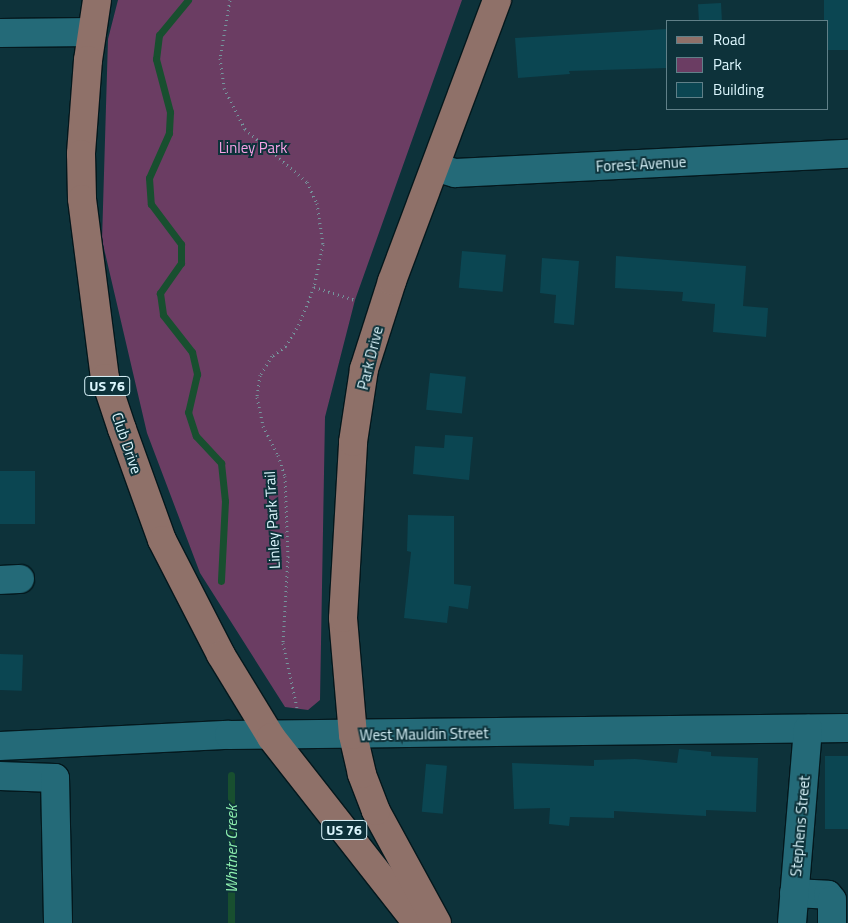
<!DOCTYPE html>
<style>
body{margin:0}
#map{position:relative;width:848px;height:923px;overflow:hidden;background:#0d323a;font-family:"Titillium Web",sans-serif}
div>[style]{position:absolute}
[style*='--x']{left:calc(var(--x)*1px);top:calc(var(--y)*1px);width:calc(var(--w)*1px);rotate:calc(var(--a)*1deg)}
.green>*{inset:0;background:#6b3d63}
.stream>*{height:7px;margin:-3.5px;padding:0 3.5px;transform-origin:3.5px;border-radius:3.5px;background:#184f2f}
.building>*{inset:0;background:#0b4652;transform-origin:0 0}
.path>*{height:3px;margin-top:-1.5px;transform-origin:0;background:repeating-linear-gradient(90deg,#75959c 0 1px,transparent 0 5px)}
.roads{filter:drop-shadow(1px 0 #04181d) drop-shadow(-1px 0 #04181d) drop-shadow(0 1px #04181d) drop-shadow(0 -1px #04181d)}
.minor>*{height:28px;margin:-14px;padding:0 14px;transform-origin:14px;border-radius:14px;background:#246a78}
.major>*{height:28px;margin:-14px;padding:0 14px;transform-origin:14px;border-radius:14px;background:#8f7169}
span{translate:-50% -50%;white-space:nowrap;text-align:center;line-height:1.15;-webkit-text-stroke:4px #0d323a;paint-order:stroke}
.shield-label span{padding:1px 4px;background:#0d323a;border:1px solid;border-radius:4px;-webkit-text-stroke-width:0}
.shield-label{font-size:14px;color:#dcf6fd;font-weight:700}
.park-label{font-size:15px;color:#f7a3e6}
.street-label{font-size:15px;color:#dcf6fd}
.water-label{font-size:16px;color:#8ef0af;font-style:italic}
.legend{position:absolute;left:666px;top:20px;width:162px;height:90px;box-sizing:border-box;background:#0d323a;border:1px solid #608088;margin:0;padding:6px 9px;list-style:none;font-size:15px;color:#dcf6fd}
.legend li{display:flex;align-items:center;gap:10px;height:25px}
.legend b{width:25px;border:1px solid #608088}
</style>
<div id="map">
<div class="green">
<div style="clip-path:polygon(118px 0,462px 0,355px 300px,325px 417px,320px 700px,308px 710px,285px 707px,200px 573px,147px 433px,102px 240px,108px 39px)"></div>
</div>
<div class="stream">
<div style="--x:188;--y:0;--w:45;--a:129.6"></div>
<div style="--x:159;--y:35;--w:24;--a:97"></div>
<div style="--x:156;--y:59;--w:55;--a:75.2"></div>
<div style="--x:170;--y:112;--w:21;--a:93"></div>
<div style="--x:169;--y:133;--w:49;--a:114"></div>
<div style="--x:149;--y:178;--w:26;--a:86"></div>
<div style="--x:151;--y:204;--w:50;--a:53.1"></div>
<div style="--x:181;--y:244;--w:19;--a:90"></div>
<div style="--x:181;--y:263;--w:37;--a:125"></div>
<div style="--x:160;--y:293;--w:22;--a:82"></div>
<div style="--x:163;--y:315;--w:47;--a:51.9"></div>
<div style="--x:192;--y:352;--w:23;--a:77"></div>
<div style="--x:197;--y:374;--w:39;--a:103"></div>
<div style="--x:188;--y:412;--w:25;--a:72"></div>
<div style="--x:196;--y:436;--w:37;--a:47"></div>
<div style="--x:221;--y:463;--w:38;--a:84"></div>
<div style="--x:225;--y:501;--w:80;--a:92.9"></div>
<div style="--x:231;--y:775;--w:148;--a:90"></div>
</div>
<div class="building">
<div style="left:824px;top:0;width:24px;height:50px"></div>
<div style="left:721px;top:3px;width:18px;height:23px;rotate:87deg"></div>
<div style="clip-path:polygon(667px 29px,667px 68px,569px 71px,570px 74px,518px 78px,515px 38px)"></div>
<div style="left:462px;top:251px;width:44px;height:37px;rotate:5deg"></div>
<div style="clip-path:polygon(616px 256px,746px 266px,743px 306px,768px 308px,766px 337px,713px 332px,715px 304px,682px 301px,683px 292px,615px 288px)"></div>
<div style="clip-path:polygon(542px 258px,579px 261px,574px 325px,554px 323px,556px 295px,540px 293px)"></div>
<div style="left:430px;top:373px;width:36px;height:37px;rotate:6deg"></div>
<div style="clip-path:polygon(445px 435px,473px 437px,469px 480px,413px 474px,415px 446px,444px 448px)"></div>
<div style="left:0;top:471px;width:35px;height:53px"></div>
<div style="clip-path:polygon(408px 515px,454px 516px,454px 584px,471px 586px,468px 609px,449px 606px,447px 623px,404px 618px,411px 552px,407px 551px)"></div>
<div style="left:0;top:654px;width:23px;height:36px;rotate:2deg"></div>
<div style="clip-path:polygon(679px 749px,711px 752px,711px 756px,758px 758px,756px 812px,706px 810px,706px 816px,614px 811px,614px 818px,570px 817px,569px 826px,549px 824px,550px 808px,514px 809px,512px 763px,594px 766px,594px 760px,635px 759px,677px 763px)"></div>
<div style="left:825px;top:756px;width:23px;height:73px"></div>
<div style="left:426px;top:764px;width:21px;height:48px;rotate:5deg"></div>
</div>
<div class="path">
<div style="--x:230;--y:0;--w:59;--a:99.8"></div>
<div style="--x:220;--y:58;--w:30;--a:82"></div>
<div style="--x:224;--y:88;--w:46;--a:62.9"></div>
<div style="--x:245;--y:129;--w:82;--a:40.5"></div>
<div style="--x:307;--y:182;--w:23;--a:65"></div>
<div style="--x:317;--y:203;--w:41;--a:81.7"></div>
<div style="--x:323;--y:244;--w:44;--a:101.8"></div>
<div style="--x:314;--y:287;--w:40;--a:112"></div>
<div style="--x:299;--y:324;--w:26;--a:121"></div>
<div style="--x:286;--y:346;--w:17;--a:144"></div>
<div style="--x:272;--y:356;--w:22;--a:122"></div>
<div style="--x:260;--y:375;--w:22;--a:98"></div>
<div style="--x:257;--y:397;--w:30;--a:78"></div>
<div style="--x:263;--y:426;--w:33;--a:63"></div>
<div style="--x:278;--y:455;--w:22;--a:72"></div>
<div style="--x:285;--y:476;--w:80;--a:87.9"></div>
<div style="--x:288;--y:556;--w:87;--a:93.3"></div>
<div style="--x:283;--y:643;--w:66;--a:77.8"></div>
<div style="--x:314;--y:287;--w:43;--a:17.6"></div>
</div>
<div class="roads">
<div class="minor">
<div style="--x:0;--y:33;--w:92;--a:-0.6"></div>
<div style="--x:435;--y:167;--w:21;--a:17"></div>
<div style="--x:455;--y:173;--w:393;--a:-2.8"></div>
<div style="--x:0;--y:580;--w:20;--a:-3"></div>
<div style="--x:0;--y:746;--w:229;--a:-2.8"></div>
<div style="--x:229;--y:735;--w:619;--a:-0.65"></div>
<div style="--x:0;--y:776;--w:55;--a:2.1"></div>
<div style="--x:55;--y:778;--w:145;--a:88.8"></div>
<div style="--x:794;--y:893;--w:34;--a:3"></div>
<div style="--x:828;--y:895;--w:6;--a:51"></div>
<div style="--x:832;--y:900;--w:23;--a:90"></div>
<div style="--x:792;--y:923;--w:195;--a:-85.3"></div>
</div>
<div class="major">
<div style="--x:97;--y:0;--w:61;--a:98.5"></div>
<div style="--x:88;--y:60;--w:94;--a:94.3"></div>
<div style="--x:81;--y:154;--w:45;--a:88.7"></div>
<div style="--x:82;--y:199;--w:180;--a:82.7"></div>
<div style="--x:105;--y:378;--w:54;--a:71.6"></div>
<div style="--x:122;--y:429;--w:118;--a:70.2"></div>
<div style="--x:162;--y:540;--w:129;--a:62.8"></div>
<div style="--x:221;--y:655;--w:96;--a:58.6"></div>
<div style="--x:271;--y:737;--w:236;--a:51.9"></div>
<div style="--x:437;--y:923;--w:128;--a:-118.6"></div>
<div style="--x:376;--y:811;--w:40;--a:-111"></div>
<div style="--x:362;--y:774;--w:40;--a:-103"></div>
<div style="--x:353;--y:735;--w:117;--a:-94.9"></div>
<div style="--x:343;--y:618;--w:176;--a:-86.7"></div>
<div style="--x:353;--y:442;--w:74;--a:-81.4"></div>
<div style="--x:364;--y:369;--w:92;--a:-72.3"></div>
<div style="--x:392;--y:281;--w:300;--a:-69.5"></div>
</div>
</div>
<div class="shield-label">
<span style="left:107px;top:386px">US 76</span>
<span style="left:344px;top:830px">US 76</span>
</div>
<div class="park-label">
<span style="left:253px;top:148px">Linley Park</span>
</div>
<div class="street-label">
<span style="left:641px;top:164px;rotate:-3deg">Forest Avenue</span>
<span style="left:370px;top:358px;rotate:-76deg">Park Drive</span>
<span style="left:127px;top:443px;rotate:71deg">Club Drive</span>
<span style="left:272px;top:520px;rotate:-93deg">Linley Park Trail</span>
<span style="left:424px;top:734px;rotate:-1deg">West Mauldin Street</span>
<span style="left:800px;top:826px;rotate:-85deg">Stephens Street</span>
</div>
<div class="water-label">
<span style="left:231px;top:849px;rotate:-90deg">Whitner Creek</span>
</div>
<ul class="legend">
<li><b style="height:6px;background:#8f7169"></b>Road</li>
<li><b style="height:14px;background:#6b3d63"></b>Park</li>
<li><b style="height:14px;background:#0b4652"></b>Building</li>
</ul>
</div>
